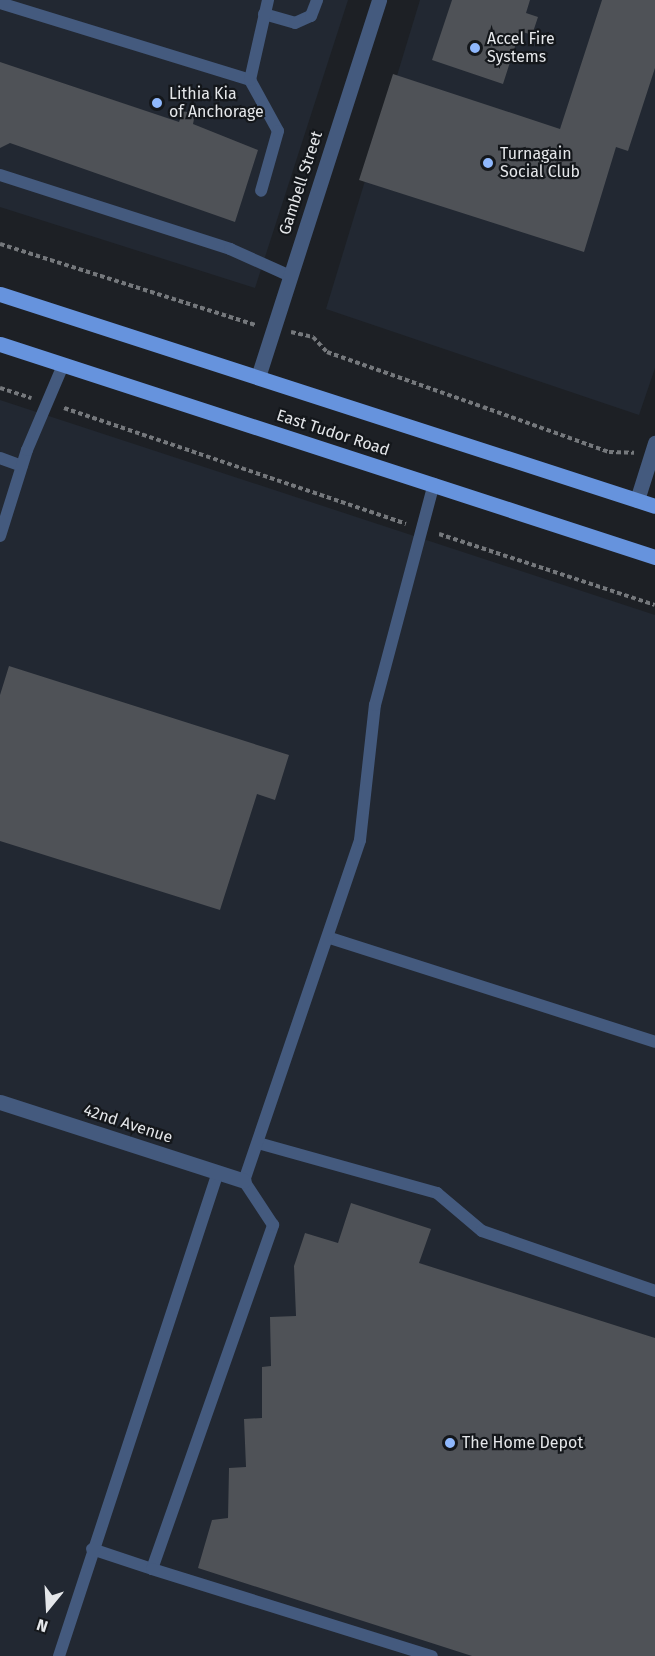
<!DOCTYPE html>
<style>
body{margin:0}
#map{position:relative;width:655px;height:1656px;overflow:hidden;background:#1d2025;font-family:"Fira Sans",sans-serif}
div>[style]{position:absolute}
[style*='--x']{left:calc(var(--x)*1px);top:calc(var(--y)*1px);width:calc(var(--w)*1px);rotate:calc(var(--a)*1deg)}
.built>*{inset:0;background:#222832}
.building>*{inset:0;background:#4f5257}
.path>*{height:4px;margin-top:-2px;transform-origin:0;background:repeating-linear-gradient(90deg,#75787c 0 4.5px,transparent 0 7.5px)}
.service>*{height:12px;margin:-6px;padding:0 6px;transform-origin:6px;border-radius:6px;background:#445a7e}
.minor>*{height:15px;margin:-7.5px;padding:0 7.5px;transform-origin:7.5px;border-radius:7.5px;background:#445a7e}
.primary>*{height:15px;margin:-7.5px;padding:0 7.5px;transform-origin:7.5px;border-radius:7.5px;background:#6693dd}
.dots>*{width:16px;height:16px;translate:-50% -50%;box-sizing:border-box;border:3px solid #14171b;border-radius:50%}
span{translate:-50% -50%;white-space:nowrap;text-align:center;line-height:1.15;-webkit-text-stroke:4.5px #14171b;paint-order:stroke}
.poi-label{font-size:16px;color:#e5e7ea}
.left{translate:0 -50%;text-align:left}
.street-label{font-size:16px;color:#e5e7ea}
.north{position:absolute;left:18px;top:1578px;width:60px;height:60px;-webkit-text-stroke:4px #14171b;paint-order:stroke;rotate:198deg;font-size:16px;font-weight:700;line-height:24px;text-align:center;color:#e5e7ea}
.north::after{content:'';display:block;margin:auto;width:21px;height:27px;background:#e5e7ea;clip-path:polygon(50% 0,100% 100%,50% 72%,0 100%)}
</style>
<div id="map">
<div class="built">
<div style="clip-path:polygon(0 0,348px 0,255px 288px,0 207px)"></div>
<div style="clip-path:polygon(420px 0,655px 0,655px 368px,639px 415px,326px 309px)"></div>
<div style="clip-path:polygon(0 400px,655px 615px,655px 1656px,0 1656px)"></div>
</div>
<div class="building">
<div style="clip-path:polygon(452px 0,530px 0,526px 13px,538px 17px,532px 35px,520px 31px,503px 84px,432px 60px)"></div>
<div style="clip-path:polygon(602px 0,655px 0,655px 68px,628px 151px,616px 147px,584px 252px,359px 180px,393px 74px,560px 129px)"></div>
<div style="clip-path:polygon(0 62px,179px 122px,183px 111px,195px 114px,193px 124px,258px 150px,235px 222px,10px 143px,0 148px)"></div>
<div style="clip-path:polygon(9px 666px,289px 755px,275px 800px,257px 794px,220px 910px,0 841px,0 695px)"></div>
<div style="clip-path:polygon(351px 1203px,431px 1229px,419px 1263px,655px 1338px,655px 1656px,472px 1656px,198px 1568px,212px 1520px,228px 1518px,229px 1468px,246px 1467px,244px 1419px,262px 1418px,262px 1367px,271px 1366px,270px 1317px,296px 1316px,294px 1266px,305px 1233px,338px 1243px)"></div>
</div>
<div class="path">
<div style="--x:0;--y:244;--w:268;--a:17.6"></div>
<div style="--x:291;--y:332;--w:23;--a:13"></div>
<div style="--x:313;--y:337;--w:21;--a:47"></div>
<div style="--x:327;--y:352;--w:165;--a:19.4"></div>
<div style="--x:483;--y:407;--w:134;--a:19.7"></div>
<div style="--x:609;--y:452;--w:25;--a:2"></div>
<div style="--x:0;--y:388;--w:33;--a:18"></div>
<div style="--x:64;--y:408;--w:361;--a:18.7"></div>
<div style="--x:439;--y:534;--w:227;--a:18.2"></div>
</div>
<div class="service">
<div style="--x:0;--y:3;--w:262;--a:17.1"></div>
<div style="--x:250;--y:80;--w:58;--a:61.2"></div>
<div style="--x:278;--y:131;--w:62;--a:105.8"></div>
<div style="--x:264;--y:14;--w:32;--a:16"></div>
<div style="--x:295;--y:23;--w:17;--a:-24"></div>
<div style="--x:311;--y:16;--w:17;--a:-69"></div>
<div style="--x:250;--y:80;--w:82;--a:-77.3"></div>
<div style="--x:0;--y:175;--w:242;--a:17.8"></div>
<div style="--x:230;--y:249;--w:66;--a:24.2"></div>
<div style="--x:0;--y:458;--w:23;--a:20"></div>
<div style="--x:0;--y:536;--w:90;--a:-72.6"></div>
<div style="--x:27;--y:450;--w:92;--a:-67"></div>
<div style="--x:330;--y:938;--w:341;--a:17.7"></div>
<div style="--x:258;--y:1143;--w:186;--a:15.6"></div>
<div style="--x:437;--y:1193;--w:59;--a:40.2"></div>
<div style="--x:482;--y:1231;--w:183;--a:19.1"></div>
<div style="--x:92;--y:1549;--w:63;--a:18.4"></div>
<div style="--x:152;--y:1569;--w:365;--a:-70.6"></div>
<div style="--x:273;--y:1225;--w:53;--a:-123.4"></div>
<div style="--x:244;--y:1181;--w:360;--a:-71.2"></div>
<div style="--x:360;--y:840;--w:136;--a:-83.7"></div>
<div style="--x:375;--y:705;--w:229;--a:-75.1"></div>
<div style="--x:152;--y:1569;--w:293;--a:17.3"></div>
<div style="--x:59;--y:1656;--w:509;--a:-71.81"></div>
</div>
<div class="minor">
<div style="--x:258;--y:377;--w:396;--a:-72.2"></div>
<div style="--x:637;--y:500;--w:60;--a:-72.5"></div>
<div style="--x:0;--y:1102;--w:256;--a:17.9"></div>
</div>
<div class="primary">
<div style="--x:0;--y:294;--w:688;--a:17.93"></div>
<div style="--x:0;--y:344;--w:689;--a:18.01"></div>
</div>
<div class="dots">
<div style="left:475px;top:48px;background:#8fb8fd"></div>
<div style="left:157px;top:103px;background:#8fb8fd"></div>
<div style="left:488px;top:163px;background:#8fb8fd"></div>
<div style="left:450px;top:1443px;background:#8fb8fd"></div>
</div>
<div class="poi-label">
<span class="left" style="left:487px;top:48px">Accel Fire<br>Systems</span>
<span class="left" style="left:169px;top:103px">Lithia Kia<br>of Anchorage</span>
<span class="left" style="left:500px;top:163px">Turnagain<br>Social Club</span>
<span class="left" style="left:462px;top:1443px">The Home Depot</span>
</div>
<div class="street-label">
<span style="left:301px;top:183px;rotate:-72deg">Gambell Street</span>
<span style="left:333px;top:433px;rotate:18deg">East Tudor Road</span>
<span style="left:128px;top:1124px;rotate:18deg">42nd Avenue</span>
</div>
<div class="north">N</div>
</div>
